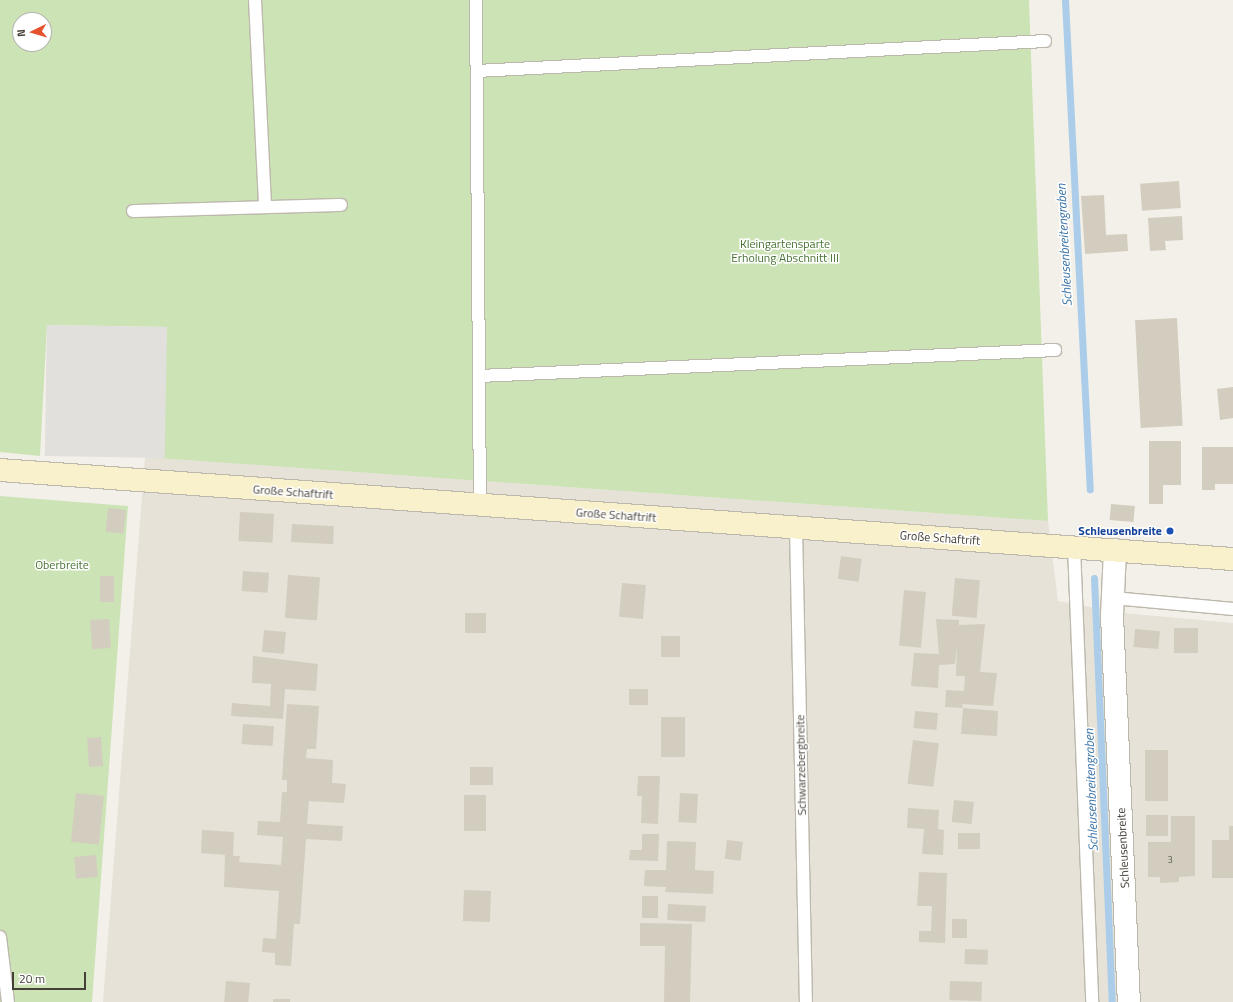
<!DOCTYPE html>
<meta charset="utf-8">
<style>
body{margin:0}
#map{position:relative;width:1233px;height:1002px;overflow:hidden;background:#f3f0e9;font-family:"Titillium Web",sans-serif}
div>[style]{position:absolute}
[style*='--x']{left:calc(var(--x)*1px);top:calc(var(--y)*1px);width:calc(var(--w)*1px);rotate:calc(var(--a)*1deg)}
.residential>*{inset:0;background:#e6e2d8}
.green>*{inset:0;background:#cce3b6}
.parking>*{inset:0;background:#e2e0dd;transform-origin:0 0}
.stream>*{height:7px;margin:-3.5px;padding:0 3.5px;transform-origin:3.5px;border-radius:3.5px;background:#abcde9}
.building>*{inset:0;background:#d3cdbf;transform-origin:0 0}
.roads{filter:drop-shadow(1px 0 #bdb8ac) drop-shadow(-1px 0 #bdb8ac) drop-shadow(0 1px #bdb8ac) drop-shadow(0 -1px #bdb8ac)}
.lane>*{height:12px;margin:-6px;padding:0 6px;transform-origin:6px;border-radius:6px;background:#fff}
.street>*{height:22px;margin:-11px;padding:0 11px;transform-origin:11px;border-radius:11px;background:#fff}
.secondary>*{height:22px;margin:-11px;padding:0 11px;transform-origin:11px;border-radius:11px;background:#f9f1cc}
.dots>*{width:11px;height:11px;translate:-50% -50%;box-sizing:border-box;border:2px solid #fff;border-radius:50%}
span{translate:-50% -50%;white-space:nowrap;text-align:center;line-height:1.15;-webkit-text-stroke:3px #fff;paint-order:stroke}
.number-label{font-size:10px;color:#69645a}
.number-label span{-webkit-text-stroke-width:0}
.park-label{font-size:12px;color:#467231}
.street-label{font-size:12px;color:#464138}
.transit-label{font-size:12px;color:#164399;font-weight:700}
.right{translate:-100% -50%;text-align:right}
.water-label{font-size:13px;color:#3b74a7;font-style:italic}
.north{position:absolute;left:12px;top:12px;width:40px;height:40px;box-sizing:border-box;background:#fff;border:1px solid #b5b3af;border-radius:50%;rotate:265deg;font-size:11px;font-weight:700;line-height:16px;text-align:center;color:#464138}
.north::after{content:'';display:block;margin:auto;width:14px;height:18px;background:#e5532e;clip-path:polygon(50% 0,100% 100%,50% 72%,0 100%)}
.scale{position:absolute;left:12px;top:972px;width:74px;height:18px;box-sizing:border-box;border:2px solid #464138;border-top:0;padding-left:5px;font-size:12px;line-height:14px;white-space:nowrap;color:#464138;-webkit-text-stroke:3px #fff;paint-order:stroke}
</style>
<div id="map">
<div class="residential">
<div style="clip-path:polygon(145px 457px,1048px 521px,1058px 601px,1123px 613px,1233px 623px,1233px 1002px,103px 1002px)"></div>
</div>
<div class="green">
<div style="clip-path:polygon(evenodd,0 0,1029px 0,1048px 521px,157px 458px,167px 327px,47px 325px,40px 456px,0 452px,0 0,20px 20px,44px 20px,44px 44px,20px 44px,20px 20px)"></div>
<div style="clip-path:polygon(0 496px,128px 506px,92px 1002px,0 1002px)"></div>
</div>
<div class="parking">
<div style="left:47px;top:325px;width:120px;height:131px;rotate:1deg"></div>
</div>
<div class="stream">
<div style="--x:1065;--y:0;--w:490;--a:87.1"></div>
<div style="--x:1094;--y:578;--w:424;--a:87.6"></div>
</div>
<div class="building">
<div style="left:1179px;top:181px;width:27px;height:39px;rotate:86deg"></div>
<div style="clip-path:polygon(1104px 195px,1106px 235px,1127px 234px,1128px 251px,1085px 254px,1081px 196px)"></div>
<div style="clip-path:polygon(1182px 216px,1183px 240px,1165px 241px,1166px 250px,1150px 251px,1148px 218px)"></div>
<div style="left:1177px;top:318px;width:108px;height:42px;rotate:87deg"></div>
<div style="clip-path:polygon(1233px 387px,1233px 418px,1220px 420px,1217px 389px)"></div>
<div style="clip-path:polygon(1149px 441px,1181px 441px,1181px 485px,1163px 485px,1163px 504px,1149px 504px)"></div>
<div style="clip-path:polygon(1202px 447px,1233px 447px,1233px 484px,1215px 484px,1215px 490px,1202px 490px)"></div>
<div style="left:1111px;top:504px;width:24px;height:16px;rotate:5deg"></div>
<div style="left:108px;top:508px;width:18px;height:24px;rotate:6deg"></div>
<div style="left:240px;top:512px;width:34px;height:29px;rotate:3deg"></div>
<div style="left:292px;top:524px;width:42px;height:18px;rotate:3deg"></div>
<div style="left:841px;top:556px;width:21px;height:23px;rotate:8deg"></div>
<div style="left:243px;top:571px;width:26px;height:20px;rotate:4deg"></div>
<div style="left:288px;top:575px;width:32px;height:43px;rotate:4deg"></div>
<div style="left:100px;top:576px;width:14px;height:26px"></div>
<div style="left:955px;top:578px;width:25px;height:38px;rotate:5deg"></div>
<div style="left:622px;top:583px;width:24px;height:34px;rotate:5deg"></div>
<div style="left:904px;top:590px;width:22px;height:56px;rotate:5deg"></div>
<div style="left:486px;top:613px;width:20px;height:21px;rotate:90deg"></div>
<div style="left:109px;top:619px;width:29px;height:19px;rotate:86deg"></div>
<div style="clip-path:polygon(936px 619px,959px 620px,959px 625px,985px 624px,980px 672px,997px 673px,993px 706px,962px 704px,963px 708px,998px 711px,997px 736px,961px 734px,963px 708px,945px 707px,946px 690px,964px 691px,965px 676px,956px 676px,957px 644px,955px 664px,939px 665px,938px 688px,911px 686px,914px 653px,939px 654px)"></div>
<div style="left:1174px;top:628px;width:24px;height:25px"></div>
<div style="left:1135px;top:629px;width:25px;height:18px;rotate:5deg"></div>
<div style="left:264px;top:630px;width:22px;height:22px;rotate:5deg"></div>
<div style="left:661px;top:636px;width:19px;height:21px"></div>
<div style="clip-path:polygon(253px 656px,318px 664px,316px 691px,285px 689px,283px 719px,231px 716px,232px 703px,270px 706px,271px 684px,252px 683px)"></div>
<div style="left:629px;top:689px;width:19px;height:16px"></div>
<div style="clip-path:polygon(287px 704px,319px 706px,316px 749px,307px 749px,306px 758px,333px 760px,332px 783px,346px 784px,344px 803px,309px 801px,307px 824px,343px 826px,342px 841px,306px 839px,300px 924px,294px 924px,291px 966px,275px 965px,275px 953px,262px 952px,263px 938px,276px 939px,279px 891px,224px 887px,225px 855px,201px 853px,202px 830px,234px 832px,233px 856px,240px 856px,239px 862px,281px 865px,283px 837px,257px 835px,258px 821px,280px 822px,282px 792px,287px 792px,287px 780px,282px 780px)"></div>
<div style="left:915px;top:711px;width:23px;height:17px;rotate:5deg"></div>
<div style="left:661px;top:717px;width:24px;height:40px"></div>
<div style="left:243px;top:724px;width:31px;height:20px;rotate:4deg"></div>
<div style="left:101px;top:737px;width:29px;height:14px;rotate:86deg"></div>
<div style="left:913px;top:740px;width:26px;height:44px;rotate:7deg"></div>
<div style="left:1168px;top:750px;width:51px;height:23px;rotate:90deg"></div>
<div style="left:470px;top:767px;width:23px;height:18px"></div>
<div style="clip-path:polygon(638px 776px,660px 776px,658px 824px,641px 823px,642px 796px,637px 796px)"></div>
<div style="left:76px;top:793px;width:28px;height:49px;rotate:6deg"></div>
<div style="left:680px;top:793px;width:18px;height:29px;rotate:3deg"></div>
<div style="left:464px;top:795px;width:22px;height:36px"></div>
<div style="left:954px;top:800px;width:20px;height:22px;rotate:6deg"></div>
<div style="clip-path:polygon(908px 808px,939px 810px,938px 829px,944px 830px,943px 855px,922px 854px,924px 829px,907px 828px)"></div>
<div style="left:1146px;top:815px;width:22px;height:21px"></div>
<div style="clip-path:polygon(1171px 816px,1195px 816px,1195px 876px,1179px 877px,1179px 882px,1160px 883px,1160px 877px,1148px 877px,1148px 842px,1171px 842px)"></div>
<div style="clip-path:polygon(1229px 826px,1233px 826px,1233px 878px,1212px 878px,1212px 840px,1229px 840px)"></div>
<div style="left:958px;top:833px;width:22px;height:16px"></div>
<div style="clip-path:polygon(642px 834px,659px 834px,658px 861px,629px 860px,630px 850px,642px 850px)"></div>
<div style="left:727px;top:840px;width:16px;height:19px;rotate:7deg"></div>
<div style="clip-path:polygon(667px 841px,696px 842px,695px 870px,714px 871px,713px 894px,665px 892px,666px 887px,644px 886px,645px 870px,666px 870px)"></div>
<div style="left:96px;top:855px;width:22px;height:22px;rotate:85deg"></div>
<div style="clip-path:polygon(919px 872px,947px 873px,945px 943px,919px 942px,919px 931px,931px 931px,932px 906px,917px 906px)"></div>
<div style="left:464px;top:890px;width:27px;height:31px;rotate:2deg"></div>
<div style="left:642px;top:896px;width:16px;height:22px"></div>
<div style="left:668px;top:904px;width:38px;height:16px;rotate:3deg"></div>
<div style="left:952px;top:919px;width:15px;height:19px"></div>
<div style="clip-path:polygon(640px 923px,692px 924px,690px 1002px,664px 1002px,665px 946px,640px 946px)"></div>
<div style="left:965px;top:949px;width:23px;height:15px;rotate:2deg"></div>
<div style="left:226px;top:981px;width:24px;height:21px;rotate:5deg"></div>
<div style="left:950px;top:981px;width:32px;height:19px;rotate:2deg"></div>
<div style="left:273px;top:999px;width:17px;height:3px"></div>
</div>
<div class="roads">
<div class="lane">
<div style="--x:255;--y:0;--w:207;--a:87.2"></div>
<div style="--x:476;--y:0;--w:506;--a:89.55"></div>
<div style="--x:477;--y:71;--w:569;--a:-3.02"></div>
<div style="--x:133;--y:211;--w:208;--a:-1.7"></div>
<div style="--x:479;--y:376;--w:577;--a:-2.58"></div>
<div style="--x:796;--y:528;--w:474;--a:88.8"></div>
<div style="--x:1074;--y:547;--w:455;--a:87.7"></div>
<div style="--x:1113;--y:598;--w:121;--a:5.2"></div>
<div style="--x:0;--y:937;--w:65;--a:83"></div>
</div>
<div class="street">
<div style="--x:1115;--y:550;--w:65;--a:92.6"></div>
<div style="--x:1112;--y:615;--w:387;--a:87.5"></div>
</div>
<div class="secondary">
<div style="--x:0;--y:470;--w:1236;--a:4.13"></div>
</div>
</div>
<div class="dots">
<div style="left:1170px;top:531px;background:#1a4fb4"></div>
</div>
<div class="number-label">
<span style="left:1170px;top:860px">3</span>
</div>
<div class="park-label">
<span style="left:785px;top:251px">Kleingartensparte<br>Erholung Abschnitt III</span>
<span style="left:62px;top:565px">Oberbreite</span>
</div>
<div class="street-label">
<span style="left:293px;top:492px;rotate:4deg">Große Schaftrift</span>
<span style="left:616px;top:515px;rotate:4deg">Große Schaftrift</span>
<span style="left:940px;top:538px;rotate:4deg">Große Schaftrift</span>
<span style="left:801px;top:765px;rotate:-91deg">Schwarzebergbreite</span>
<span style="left:1123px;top:848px;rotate:-93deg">Schleusenbreite</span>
</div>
<div class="transit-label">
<span class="right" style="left:1162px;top:531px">Schleusenbreite</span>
</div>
<div class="water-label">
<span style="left:1064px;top:245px;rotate:-93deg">Schleusenbreitengraben</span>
<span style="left:1091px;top:790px;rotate:-92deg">Schleusenbreitengraben</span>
</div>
<div class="north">N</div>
<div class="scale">20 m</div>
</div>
